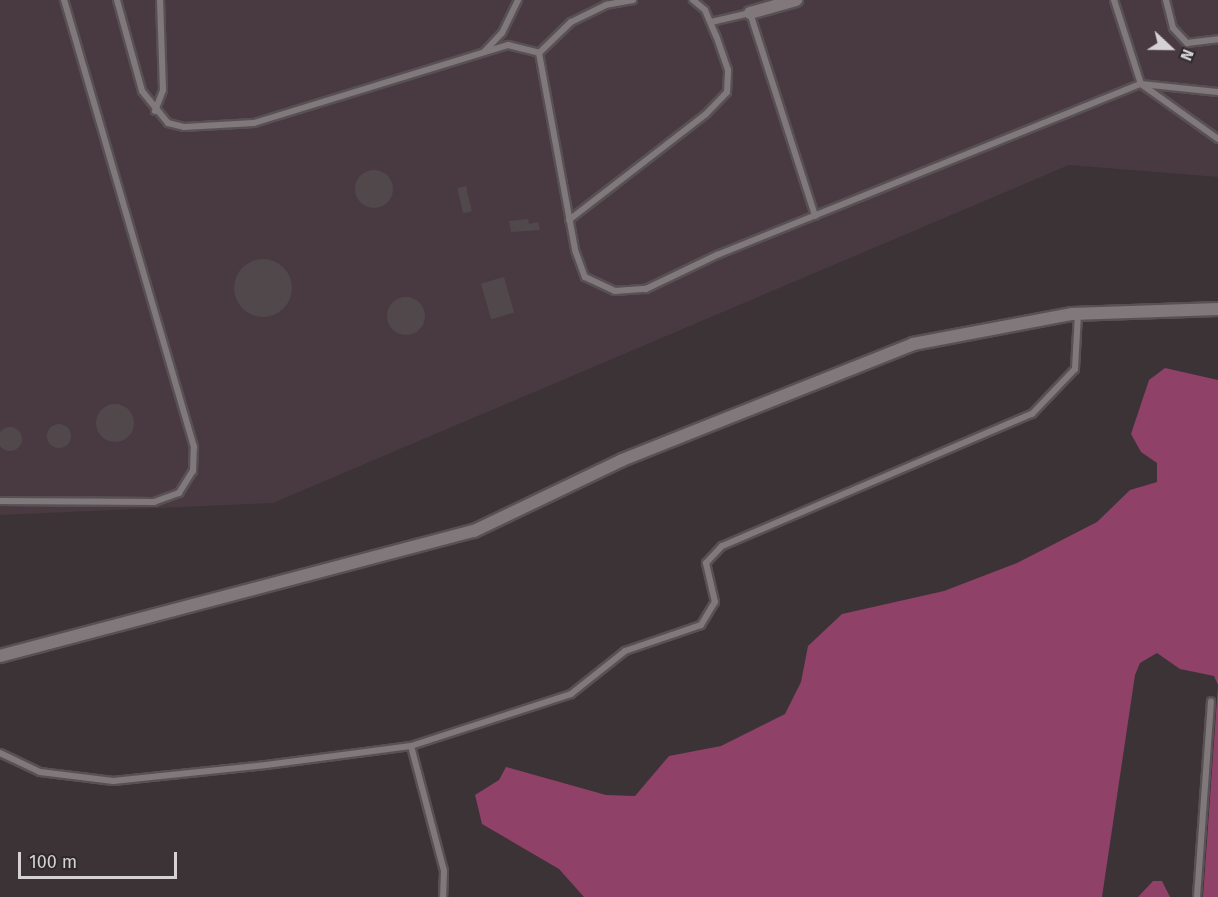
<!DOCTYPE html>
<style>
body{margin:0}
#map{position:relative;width:1218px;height:897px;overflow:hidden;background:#3b3336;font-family:"Fira Sans",sans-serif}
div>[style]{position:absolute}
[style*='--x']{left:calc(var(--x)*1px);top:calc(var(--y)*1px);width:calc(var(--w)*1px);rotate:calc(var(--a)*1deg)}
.built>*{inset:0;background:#483a40}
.forest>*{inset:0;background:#8f4167}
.building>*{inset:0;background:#51484c;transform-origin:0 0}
.round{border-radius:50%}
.roads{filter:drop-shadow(2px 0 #585154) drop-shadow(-2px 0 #585154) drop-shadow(0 2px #585154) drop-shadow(0 -2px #585154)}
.service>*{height:6px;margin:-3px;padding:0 3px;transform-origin:3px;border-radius:3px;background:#81787c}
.minor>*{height:12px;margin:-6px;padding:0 6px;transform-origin:6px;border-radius:6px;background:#81787c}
span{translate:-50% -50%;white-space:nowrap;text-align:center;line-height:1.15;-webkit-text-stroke:4.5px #30292c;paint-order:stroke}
.north{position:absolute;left:1140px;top:18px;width:60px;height:60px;-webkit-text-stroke:4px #30292c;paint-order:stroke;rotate:112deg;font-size:16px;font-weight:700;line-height:24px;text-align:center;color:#d6d1d3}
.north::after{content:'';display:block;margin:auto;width:21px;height:27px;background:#d6d1d3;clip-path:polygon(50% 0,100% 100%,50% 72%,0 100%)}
.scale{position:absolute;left:18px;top:852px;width:159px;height:27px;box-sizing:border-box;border:3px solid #d6d1d3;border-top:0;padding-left:8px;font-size:18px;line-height:21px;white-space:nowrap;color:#d6d1d3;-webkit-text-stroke:4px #30292c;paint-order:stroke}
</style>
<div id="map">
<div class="built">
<div style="clip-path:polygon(0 0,1218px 0,1218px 177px,1069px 165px,273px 503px,0 515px)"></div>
</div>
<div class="forest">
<div style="clip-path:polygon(1165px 368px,1218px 380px,1218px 897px,1203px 897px,1218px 685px,1214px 676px,1180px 669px,1157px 653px,1140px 663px,1135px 675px,1102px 897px,584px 897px,559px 869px,482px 824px,475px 795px,499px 780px,506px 767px,606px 795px,635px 796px,669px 756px,721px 746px,785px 714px,801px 682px,808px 646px,842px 614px,944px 591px,1017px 563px,1097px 522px,1130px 490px,1157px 482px,1157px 463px,1141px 452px,1131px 434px,1149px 380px)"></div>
<div style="clip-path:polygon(1153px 881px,1162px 881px,1170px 897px,1138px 897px)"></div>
</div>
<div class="building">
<div class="round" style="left:355px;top:170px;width:38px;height:38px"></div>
<div style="left:466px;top:186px;width:26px;height:9px;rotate:77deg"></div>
<div style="clip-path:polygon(528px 219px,529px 224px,538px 222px,540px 230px,511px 232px,509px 221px)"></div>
<div class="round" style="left:234px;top:259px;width:58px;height:58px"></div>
<div style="left:504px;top:277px;width:37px;height:24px;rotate:74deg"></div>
<div class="round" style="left:387px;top:297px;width:38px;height:38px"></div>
<div class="round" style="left:96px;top:404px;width:38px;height:38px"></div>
<div class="round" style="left:47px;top:424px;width:24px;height:24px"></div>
<div class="round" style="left:-2px;top:427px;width:24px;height:24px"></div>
</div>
<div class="roads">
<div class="service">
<div style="--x:117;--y:0;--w:94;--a:74.6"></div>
<div style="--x:142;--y:91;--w:41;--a:50.9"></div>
<div style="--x:168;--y:123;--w:16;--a:14"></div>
<div style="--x:184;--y:127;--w:70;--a:-3.3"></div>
<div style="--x:254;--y:123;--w:266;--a:-17.1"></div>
<div style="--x:508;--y:45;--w:32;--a:14"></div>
<div style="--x:633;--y:0;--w:27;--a:170"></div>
<div style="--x:606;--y:5;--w:39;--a:154"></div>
<div style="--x:571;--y:22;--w:45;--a:135.9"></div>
<div style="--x:539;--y:53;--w:200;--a:79.6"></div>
<div style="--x:575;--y:250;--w:29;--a:70"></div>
<div style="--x:585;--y:277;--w:33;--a:25"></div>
<div style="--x:615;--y:291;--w:31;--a:-4"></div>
<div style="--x:646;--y:289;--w:79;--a:-25.6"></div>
<div style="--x:717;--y:255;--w:457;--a:-22"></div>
<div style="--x:1141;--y:84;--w:95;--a:35.5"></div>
<div style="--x:1114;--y:0;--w:88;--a:72.2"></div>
<div style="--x:1141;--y:84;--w:77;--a:5.9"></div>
<div style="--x:1166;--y:0;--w:29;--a:76"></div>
<div style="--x:1173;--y:28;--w:21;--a:47"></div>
<div style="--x:1187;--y:43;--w:31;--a:-7"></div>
<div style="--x:711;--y:22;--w:40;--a:-13"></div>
<div style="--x:750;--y:13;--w:213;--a:72.2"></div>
<div style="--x:485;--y:51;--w:25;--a:-47"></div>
<div style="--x:502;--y:33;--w:37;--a:-64"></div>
<div style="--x:155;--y:111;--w:22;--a:-69"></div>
<div style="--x:163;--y:90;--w:90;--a:-91.9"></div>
<div style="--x:569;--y:220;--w:173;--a:-37.7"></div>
<div style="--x:706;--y:114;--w:30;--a:-46"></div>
<div style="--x:727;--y:92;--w:22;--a:-87"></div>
<div style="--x:728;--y:70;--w:36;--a:-109"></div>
<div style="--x:716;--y:36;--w:28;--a:-113"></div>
<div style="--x:705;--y:10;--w:16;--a:-140"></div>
<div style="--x:0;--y:501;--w:154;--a:0.4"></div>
<div style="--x:154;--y:502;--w:27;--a:-20"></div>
<div style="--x:179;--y:493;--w:26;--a:-58"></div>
<div style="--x:193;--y:471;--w:24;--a:-88"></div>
<div style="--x:194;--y:447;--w:466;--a:-106.2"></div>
<div style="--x:411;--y:746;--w:129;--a:75.2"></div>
<div style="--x:444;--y:871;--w:26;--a:92"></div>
<div style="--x:0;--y:753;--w:44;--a:25.4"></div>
<div style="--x:40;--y:772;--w:74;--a:7"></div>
<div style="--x:113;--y:781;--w:154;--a:-6"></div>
<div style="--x:266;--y:765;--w:146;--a:-7.5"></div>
<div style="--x:411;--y:746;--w:168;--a:-18"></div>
<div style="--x:571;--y:694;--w:69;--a:-38.5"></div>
<div style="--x:625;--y:651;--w:80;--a:-18.9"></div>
<div style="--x:701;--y:625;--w:27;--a:-59"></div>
<div style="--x:715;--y:602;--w:40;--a:-103"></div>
<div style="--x:706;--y:563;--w:23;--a:-47"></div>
<div style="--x:722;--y:546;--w:337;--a:-23.1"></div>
<div style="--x:1032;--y:414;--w:62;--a:-46.3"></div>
<div style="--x:1075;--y:369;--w:55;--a:-86.9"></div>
<div style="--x:1197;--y:897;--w:196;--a:-85.9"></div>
</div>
<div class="minor">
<div style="--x:750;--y:13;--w:48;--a:-15.8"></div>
<div style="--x:0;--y:656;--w:490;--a:-14.8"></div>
<div style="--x:474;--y:531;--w:164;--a:-25.6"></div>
<div style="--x:622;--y:460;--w:313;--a:-21.7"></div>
<div style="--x:913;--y:344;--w:162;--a:-10.7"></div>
<div style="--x:1072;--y:314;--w:146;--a:-2"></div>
</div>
</div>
<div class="north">N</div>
<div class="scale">100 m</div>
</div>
